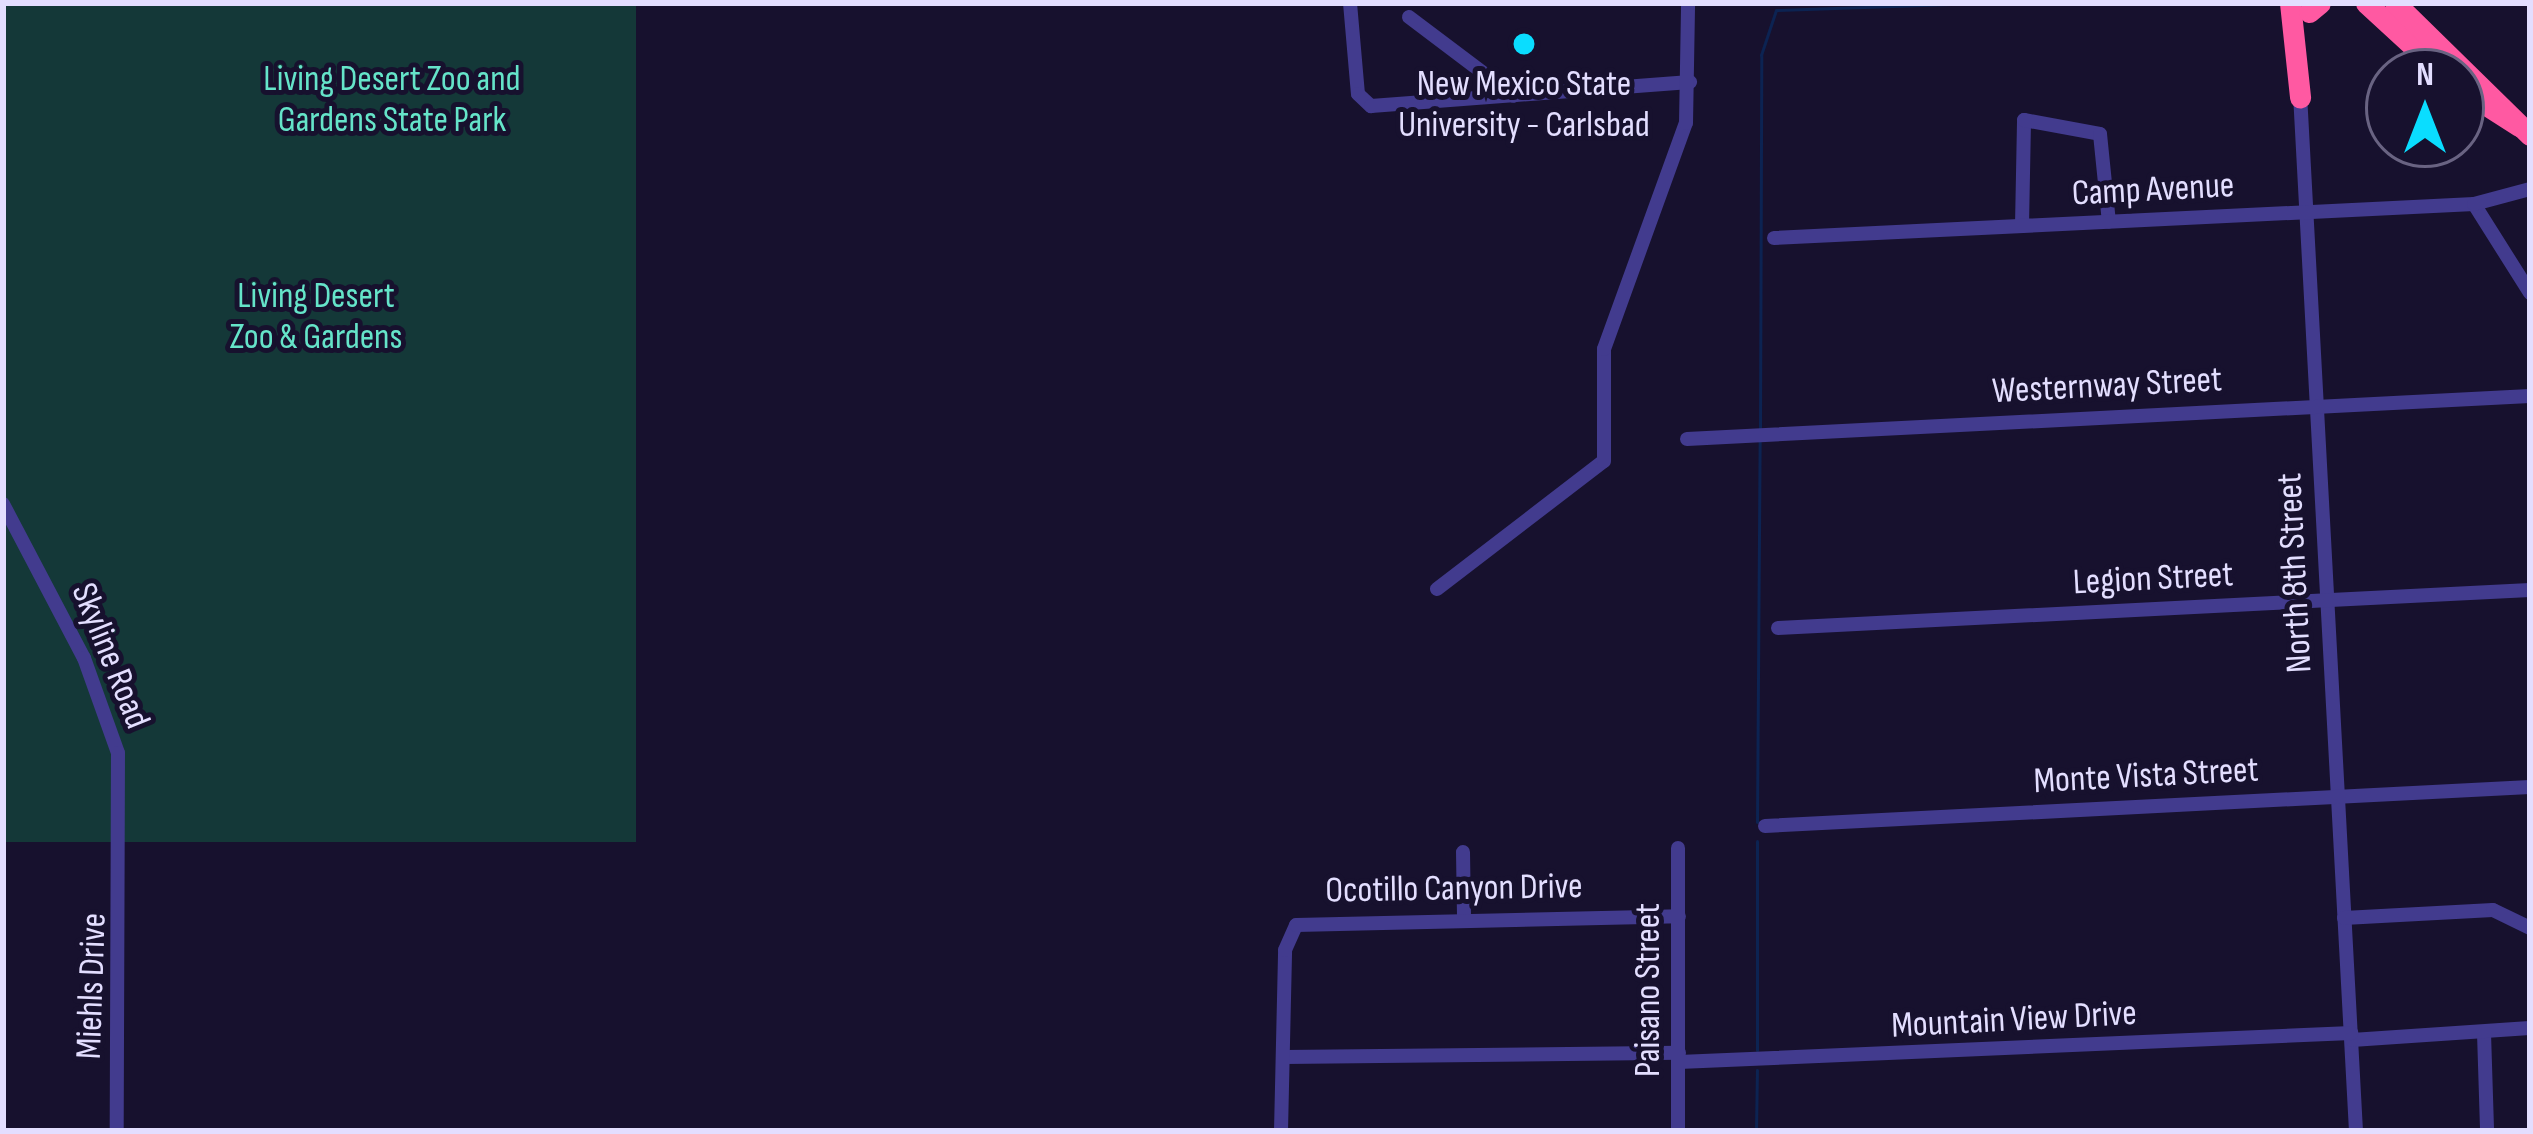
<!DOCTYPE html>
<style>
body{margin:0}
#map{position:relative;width:2533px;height:1134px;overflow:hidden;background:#17112e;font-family:"Sofia Sans Condensed",sans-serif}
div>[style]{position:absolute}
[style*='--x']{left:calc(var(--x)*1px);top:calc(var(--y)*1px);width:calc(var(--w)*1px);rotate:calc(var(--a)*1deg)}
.green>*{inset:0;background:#143838;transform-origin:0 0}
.stream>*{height:3px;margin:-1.5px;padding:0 1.5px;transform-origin:1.5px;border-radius:1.5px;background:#0c2352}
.minor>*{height:14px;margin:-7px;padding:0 7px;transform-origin:7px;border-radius:7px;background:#423b8e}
.highway>*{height:21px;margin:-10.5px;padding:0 10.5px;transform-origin:10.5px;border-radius:10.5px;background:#ff59a2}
.dots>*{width:33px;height:33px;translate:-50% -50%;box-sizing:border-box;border:6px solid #17112e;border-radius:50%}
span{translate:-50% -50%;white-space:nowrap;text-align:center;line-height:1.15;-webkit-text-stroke:10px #17112e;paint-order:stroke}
.park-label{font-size:36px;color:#65e4c9}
.poi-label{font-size:36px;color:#e3deff}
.street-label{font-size:36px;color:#e3deff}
.frame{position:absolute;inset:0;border:6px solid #e3deff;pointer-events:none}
.north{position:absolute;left:2365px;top:48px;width:120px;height:120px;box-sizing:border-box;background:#17112e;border:3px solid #696382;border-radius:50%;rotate:0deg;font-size:33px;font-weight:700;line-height:48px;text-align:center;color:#e3deff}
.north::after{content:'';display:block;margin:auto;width:42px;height:54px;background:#0addff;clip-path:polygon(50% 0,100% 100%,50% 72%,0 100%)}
</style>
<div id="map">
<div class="green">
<div style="left:3px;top:3px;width:633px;height:839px"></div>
</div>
<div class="stream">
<div style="--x:1760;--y:431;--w:376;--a:-89.8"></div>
<div style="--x:1761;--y:55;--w:47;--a:-71.6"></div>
<div style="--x:1776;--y:10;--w:204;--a:-2"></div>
<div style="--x:1757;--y:822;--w:382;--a:-89.6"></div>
<div style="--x:1757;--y:1050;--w:209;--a:-90"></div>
<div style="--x:1756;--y:1131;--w:61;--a:-89.1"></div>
</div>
<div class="minor">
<div style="--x:1350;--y:3;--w:91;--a:85"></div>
<div style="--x:1358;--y:94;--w:18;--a:43"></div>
<div style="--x:1371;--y:106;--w:320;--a:-4.3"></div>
<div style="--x:1409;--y:17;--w:131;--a:37"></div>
<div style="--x:2300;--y:94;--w:1039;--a:86.91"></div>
<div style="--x:2474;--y:204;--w:105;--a:57.8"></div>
<div style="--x:2022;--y:226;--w:106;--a:-88.9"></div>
<div style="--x:2024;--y:120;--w:77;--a:10.4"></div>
<div style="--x:2100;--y:134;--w:88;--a:84.2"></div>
<div style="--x:1774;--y:238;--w:701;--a:-2.78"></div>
<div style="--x:2474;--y:204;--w:58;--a:-15"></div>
<div style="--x:1687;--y:439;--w:844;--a:-2.92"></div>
<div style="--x:3;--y:504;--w:174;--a:62.3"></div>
<div style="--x:84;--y:658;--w:101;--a:70.3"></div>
<div style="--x:118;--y:753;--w:378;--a:90.2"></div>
<div style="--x:1437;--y:589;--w:210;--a:-37.5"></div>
<div style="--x:1604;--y:461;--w:112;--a:-90"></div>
<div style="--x:1604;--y:349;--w:240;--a:-70.1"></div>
<div style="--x:1686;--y:123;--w:120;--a:-89"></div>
<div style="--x:1778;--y:628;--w:753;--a:-2.89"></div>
<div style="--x:1765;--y:826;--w:766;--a:-2.92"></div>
<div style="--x:1463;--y:852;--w:66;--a:89.1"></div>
<div style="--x:2344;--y:918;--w:149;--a:-3.1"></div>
<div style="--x:2493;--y:910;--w:41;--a:25.9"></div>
<div style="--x:2484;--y:1033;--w:98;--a:88.2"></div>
<div style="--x:2352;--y:1040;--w:178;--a:-3.9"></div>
<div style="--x:1284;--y:1057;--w:395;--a:-0.6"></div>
<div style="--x:1679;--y:1062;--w:673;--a:-2.47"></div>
<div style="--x:1281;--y:1131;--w:181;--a:-88.7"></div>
<div style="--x:1285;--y:950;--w:27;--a:-66"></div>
<div style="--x:1296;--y:925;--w:383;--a:-1.3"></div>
<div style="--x:1678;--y:1131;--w:283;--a:-90"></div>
</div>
<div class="highway">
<div style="--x:2290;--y:3;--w:95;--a:83.9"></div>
<div style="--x:2366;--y:3;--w:102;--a:42.6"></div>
<div style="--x:2395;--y:3;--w:189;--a:44.4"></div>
<div style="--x:2309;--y:12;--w:14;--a:-39"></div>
<div style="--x:2461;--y:89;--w:69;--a:32.5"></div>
</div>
<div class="dots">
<div style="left:1524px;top:44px;background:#0addff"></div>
</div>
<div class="park-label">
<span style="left:392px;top:100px">Living Desert Zoo and<br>Gardens State Park</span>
<span style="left:316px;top:317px">Living Desert<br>Zoo &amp; Gardens</span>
</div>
<div class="poi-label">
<span style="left:1524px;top:105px">New Mexico State<br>University - Carlsbad</span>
</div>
<div class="street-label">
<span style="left:2153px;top:190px;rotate:-3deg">Camp Avenue</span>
<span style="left:2107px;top:386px;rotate:-3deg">Westernway Street</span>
<span style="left:2295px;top:573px;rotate:-93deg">North 8th Street</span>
<span style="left:2153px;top:579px;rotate:-3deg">Legion Street</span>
<span style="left:110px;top:656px;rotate:68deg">Skyline Road</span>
<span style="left:2146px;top:776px;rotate:-3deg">Monte Vista Street</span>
<span style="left:1454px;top:889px;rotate:-1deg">Ocotillo Canyon Drive</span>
<span style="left:92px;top:986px;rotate:-88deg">Miehls Drive</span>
<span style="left:1649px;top:990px;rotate:-90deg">Paisano Street</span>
<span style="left:2014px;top:1020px;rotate:-3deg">Mountain View Drive</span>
</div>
<div class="frame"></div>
<div class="north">N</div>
</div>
